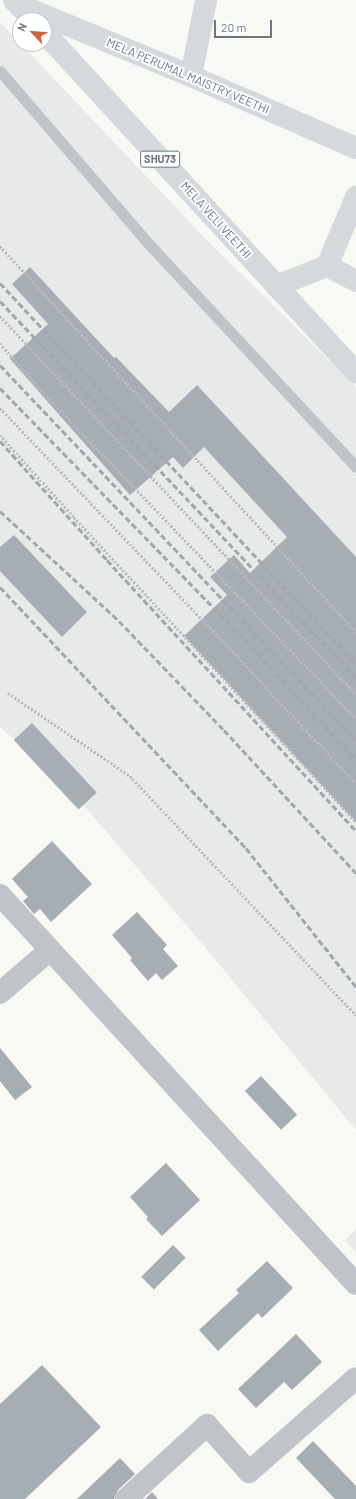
<!DOCTYPE html>
<style>
body{margin:0}
#map{position:relative;width:356px;height:1499px;overflow:hidden;background:#f8f8f5;font-family:Barlow,sans-serif}
div>[style]{position:absolute}
[style*='--x']{left:calc(var(--x)*1px);top:calc(var(--y)*1px);width:calc(var(--w)*1px);rotate:calc(var(--a)*1deg)}
.built>*{inset:0;background:#e8eae9}
.building>*{inset:0;background:#a6adb3;transform-origin:0 0}
.path>*{height:2.5px;margin-top:-1.25px;transform-origin:0;background:repeating-linear-gradient(90deg,#b8bbbe 0 2px,transparent 0 4px)}
.lane>*{height:11px;margin:-5.5px;padding:0 5.5px;transform-origin:5.5px;border-radius:5.5px;background:#c0c3c7}
.street>*{height:22px;margin:-11px;padding:0 11px;transform-origin:11px;border-radius:11px;background:#c0c3c7}
.secondary>*{height:22px;margin:-11px;padding:0 11px;transform-origin:11px;border-radius:11px;background:#d5d9dc}
.primary>*{height:22px;margin:-11px;padding:0 11px;transform-origin:11px;border-radius:11px;background:#d5d9dc}
.rail>*{height:3px;margin-top:-1.5px;transform-origin:0;background:repeating-linear-gradient(90deg,#a2a7ac 0 6px,transparent 0 9px)}
span{translate:-50% -50%;white-space:nowrap;text-align:center;line-height:1.15;-webkit-text-stroke:4px #fff;paint-order:stroke}
.shield-label span{padding:1px 3px;background:#fff;border:1px solid;border-radius:3px;-webkit-text-stroke-width:0}
.shield-label{font-size:11px;color:#6a7783;font-weight:700}
.street-label{font-size:12px;color:#6a7783}
.north{position:absolute;left:12px;top:12px;width:40px;height:40px;box-sizing:border-box;background:#fff;border:1px solid #c3c9cd;border-radius:50%;rotate:296deg;font-size:11px;font-weight:700;line-height:16px;text-align:center;color:#6a7783}
.north::after{content:'';display:block;margin:auto;width:14px;height:18px;background:#d0623d;clip-path:polygon(50% 0,100% 100%,50% 72%,0 100%)}
.scale{position:absolute;left:214px;top:20px;width:58px;height:18px;box-sizing:border-box;border:2px solid #6a7783;border-top:0;padding-left:5px;font-size:12px;line-height:14px;white-space:nowrap;color:#6a7783;-webkit-text-stroke:3px #fff;paint-order:stroke}
</style>
<div id="map">
<div class="built">
<div style="clip-path:polygon(0 22px,204px 237px,356px 387px,356px 1130px,199px 940px,44px 759px,9px 735px,0 727px)"></div>
<div style="clip-path:polygon(356px 1229px,356px 1253px,345px 1240px)"></div>
</div>
<div class="building">
<div style="clip-path:polygon(30px 267px,114px 358px,116px 357px,169px 412px,197px 385px,356px 557px,356px 822px,184px 636px,227px 595px,210px 577px,234px 555px,250px 573px,287px 537px,204px 447px,183px 468px,173px 457px,130px 495px,10px 359px,48px 324px,12px 284px)"></div>
<div style="clip-path:polygon(14px 535px,87px 612px,62px 637px,0 571px,0 547px)"></div>
<div style="left:32px;top:723px;width:95px;height:25px;rotate:47deg"></div>
<div style="clip-path:polygon(52px 841px,92px 884px,51px 922px,40px 909px,34px 914px,23px 901px,28px 897px,12px 879px)"></div>
<div style="clip-path:polygon(137px 912px,167px 945px,163px 949px,178px 966px,162px 980px,156px 973px,148px 981px,130px 960px,132px 958px,112px 935px)"></div>
<div style="clip-path:polygon(0 1048px,32px 1087px,15px 1100px,0 1081px)"></div>
<div style="left:261px;top:1076px;width:53px;height:22px;rotate:47deg"></div>
<div style="clip-path:polygon(166px 1163px,200px 1200px,162px 1236px,146px 1219px,148px 1217px,130px 1197px)"></div>
<div style="left:173px;top:1245px;width:18px;height:45px;rotate:45deg"></div>
<div style="clip-path:polygon(267px 1261px,293px 1288px,262px 1318px,258px 1313px,218px 1351px,199px 1330px,239px 1293px,236px 1290px)"></div>
<div style="clip-path:polygon(296px 1334px,322px 1362px,292px 1390px,284px 1382px,256px 1408px,238px 1389px)"></div>
<div style="clip-path:polygon(42px 1365px,101px 1427px,25px 1499px,0 1499px,0 1404px)"></div>
<div style="clip-path:polygon(313px 1441px,356px 1486px,356px 1499px,335px 1499px,296px 1458px)"></div>
<div style="clip-path:polygon(120px 1458px,135px 1474px,118px 1490px,114px 1499px,77px 1499px)"></div>
<div style="clip-path:polygon(152px 1492px,158px 1499px,145px 1499px)"></div>
</div>
<div class="path">
<div style="--x:0;--y:246;--w:525;--a:47.32"></div>
<div style="--x:0;--y:316;--w:519;--a:46.72"></div>
<div style="--x:0;--y:343;--w:58;--a:49.2"></div>
<div style="--x:38;--y:387;--w:460;--a:46.2"></div>
<div style="--x:0;--y:408;--w:344;--a:46.3"></div>
<div style="--x:238;--y:657;--w:173;--a:47.1"></div>
<div style="--x:0;--y:435;--w:110;--a:47.9"></div>
<div style="--x:74;--y:517;--w:415;--a:47.2"></div>
<div style="--x:8;--y:693;--w:148;--a:34.2"></div>
<div style="--x:130;--y:776;--w:329;--a:46.6"></div>
</div>
<div class="lane">
<div style="--x:0;--y:71;--w:225;--a:49.3"></div>
<div style="--x:147;--y:242;--w:307;--a:47.1"></div>
</div>
<div class="street">
<div style="--x:0;--y:895;--w:527;--a:47.54"></div>
<div style="--x:0;--y:993;--w:66;--a:-40.7"></div>
<div style="--x:126;--y:1499;--w:110;--a:-42.4"></div>
<div style="--x:207;--y:1425;--w:63;--a:48.2"></div>
<div style="--x:249;--y:1472;--w:142;--a:-41.3"></div>
</div>
<div class="secondary">
<div style="--x:19;--y:5;--w:186;--a:22.4"></div>
<div style="--x:191;--y:76;--w:180;--a:23.6"></div>
<div style="--x:191;--y:76;--w:77;--a:-78.8"></div>
<div style="--x:327;--y:266;--w:75;--a:-67.2"></div>
</div>
<div class="primary">
<div style="--x:14;--y:0;--w:28;--a:46"></div>
<div style="--x:44;--y:32;--w:462;--a:47.5"></div>
<div style="--x:276;--y:286;--w:55;--a:-21.4"></div>
<div style="--x:327;--y:266;--w:33;--a:27"></div>
</div>
<div class="rail">
<div style="--x:0;--y:283;--w:521;--a:46.94"></div>
<div style="--x:0;--y:301;--w:519;--a:46.64"></div>
<div style="--x:0;--y:365;--w:517;--a:46.49"></div>
<div style="--x:0;--y:388;--w:351;--a:45.8"></div>
<div style="--x:245;--y:640;--w:163;--a:47.2"></div>
<div style="--x:0;--y:441;--w:160;--a:48"></div>
<div style="--x:107;--y:560;--w:368;--a:47.4"></div>
<div style="--x:0;--y:511;--w:162;--a:42.7"></div>
<div style="--x:119;--y:621;--w:151;--a:46.1"></div>
<div style="--x:224;--y:730;--w:195;--a:47.3"></div>
<div style="--x:0;--y:587;--w:359;--a:46.7"></div>
<div style="--x:246;--y:848;--w:177;--a:51.6"></div>
</div>
<div class="shield-label">
<span style="left:160px;top:159px">SHU73</span>
</div>
<div class="street-label">
<span style="left:188px;top:76px;rotate:23deg">MELA PERUMAL MAISTRY VEETHI</span>
<span style="left:216px;top:220px;rotate:48deg">MELA VELI VEETHI</span>
</div>
<div class="north">N</div>
<div class="scale">20 m</div>
</div>
